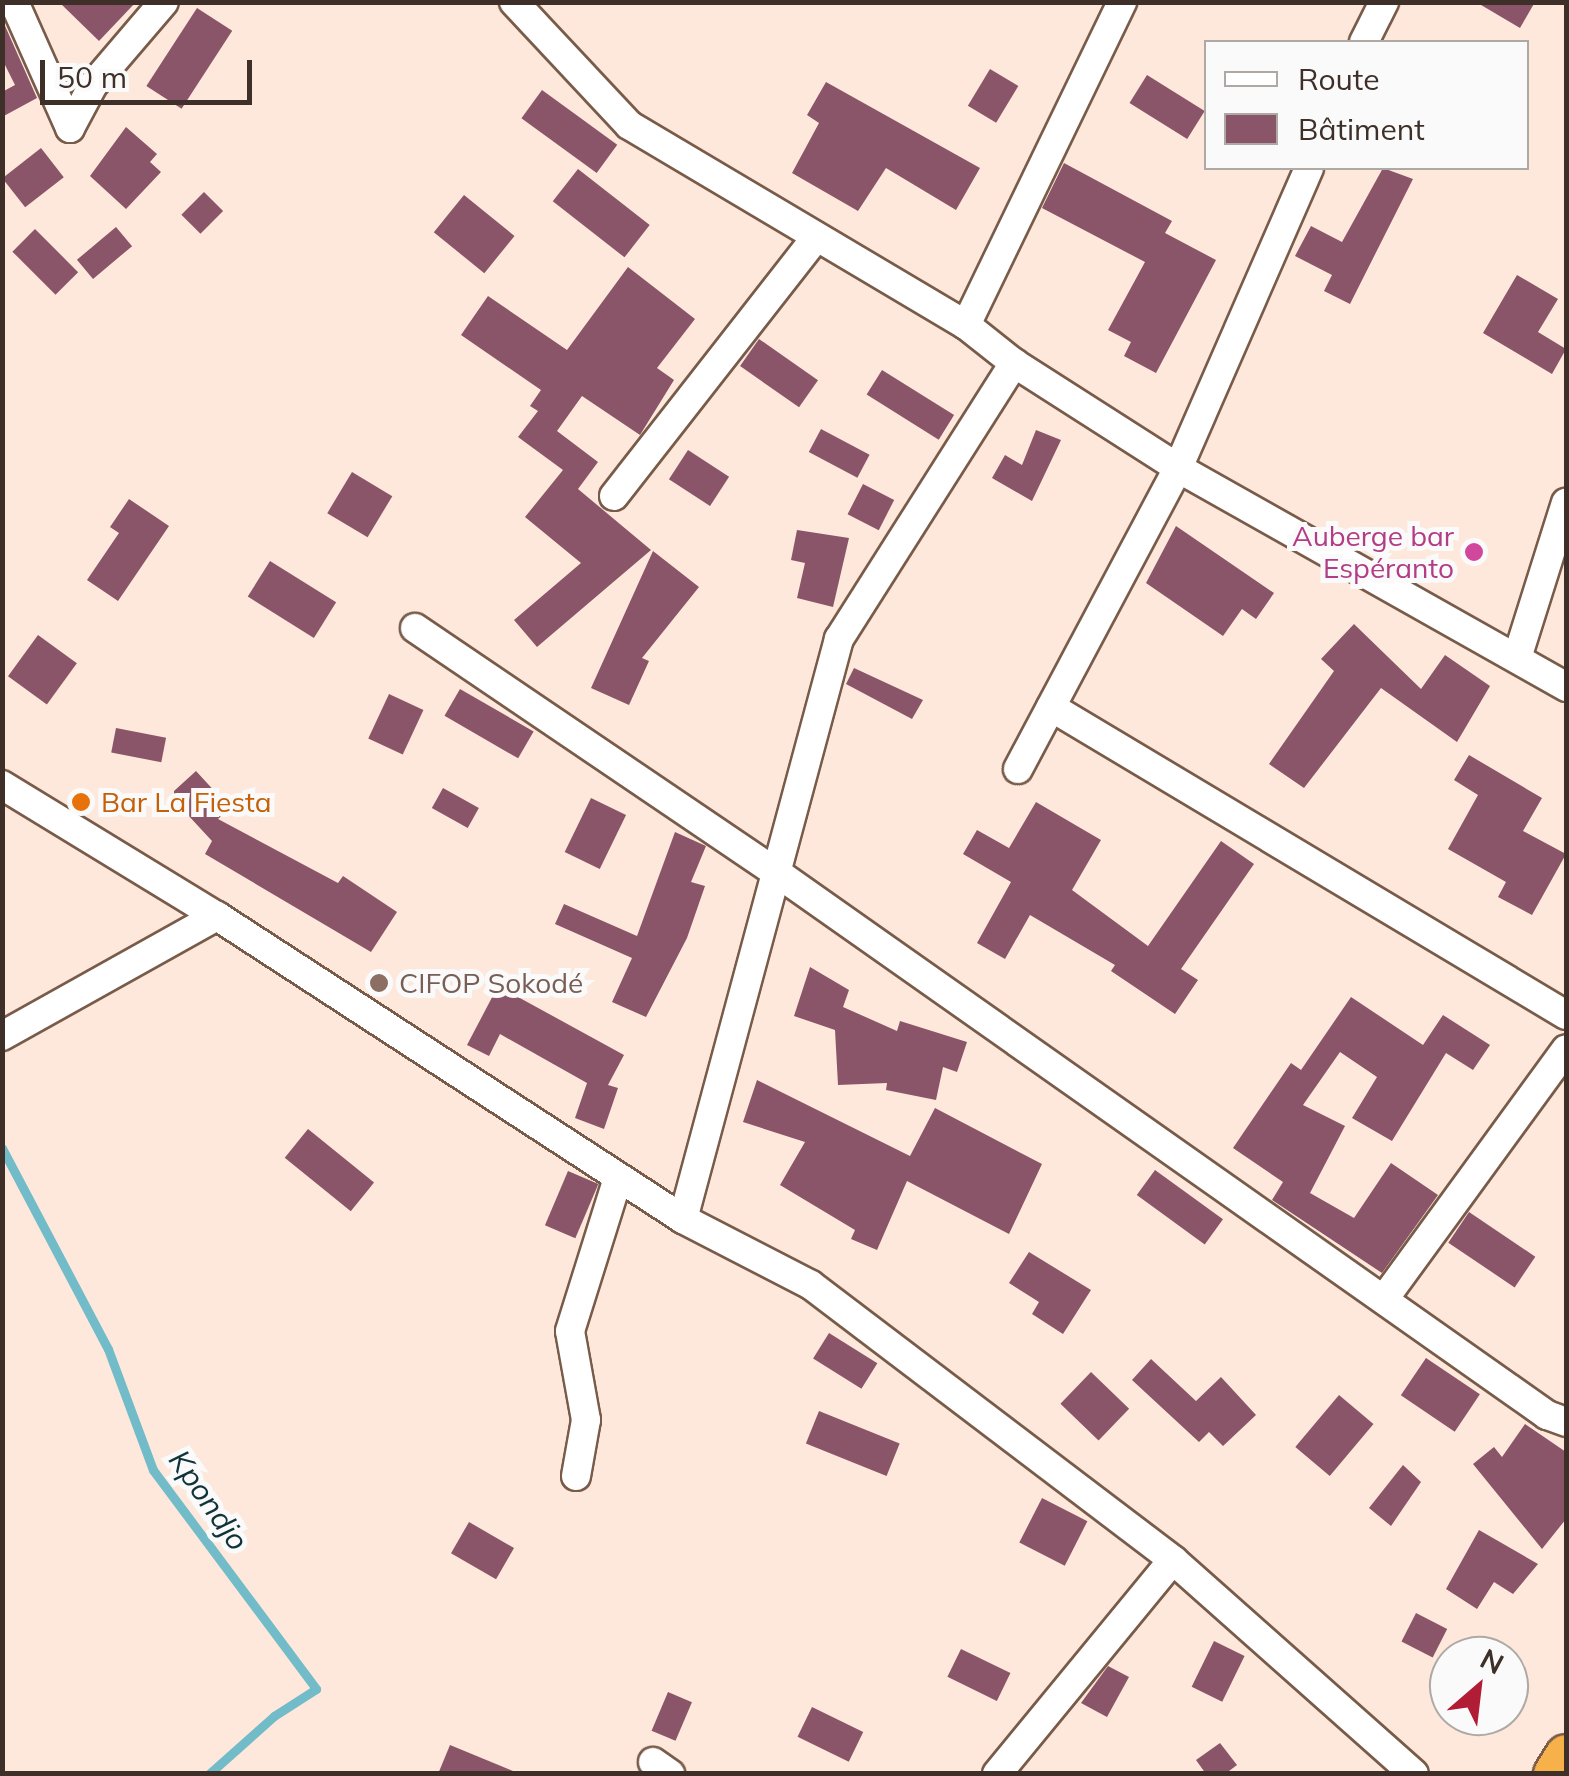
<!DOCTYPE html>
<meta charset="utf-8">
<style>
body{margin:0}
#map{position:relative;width:1569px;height:1776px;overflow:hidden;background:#fde8db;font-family:Mulish,sans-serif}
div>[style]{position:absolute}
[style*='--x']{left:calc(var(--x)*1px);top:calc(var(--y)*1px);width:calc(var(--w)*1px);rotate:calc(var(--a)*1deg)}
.stream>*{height:9px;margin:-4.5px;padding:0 4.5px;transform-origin:4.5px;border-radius:4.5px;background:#72bbc8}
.building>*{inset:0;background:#8a5568;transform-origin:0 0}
.roads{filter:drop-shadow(2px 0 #795b49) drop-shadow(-2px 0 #795b49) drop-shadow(0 2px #795b49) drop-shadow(0 -2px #795b49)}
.minor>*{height:28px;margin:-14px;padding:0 14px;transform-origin:14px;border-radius:14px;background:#fff}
.highway>*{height:40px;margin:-20px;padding:0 20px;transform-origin:20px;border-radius:20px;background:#f6b14a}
.dots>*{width:28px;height:28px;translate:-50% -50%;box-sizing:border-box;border:5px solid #fafafa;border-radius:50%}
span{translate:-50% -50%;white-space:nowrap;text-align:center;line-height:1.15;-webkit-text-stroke:10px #fafafa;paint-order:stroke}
.hotel-label{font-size:28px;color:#b23c85}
.right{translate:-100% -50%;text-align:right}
.food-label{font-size:28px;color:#c56008}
.left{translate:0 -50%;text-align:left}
.education-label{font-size:28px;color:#785e54}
.water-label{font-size:30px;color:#0f3339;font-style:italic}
.frame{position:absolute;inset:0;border:5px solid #3e3028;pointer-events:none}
.legend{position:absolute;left:1204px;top:40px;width:325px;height:130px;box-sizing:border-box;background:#fafafa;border:2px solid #afa9a6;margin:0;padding:12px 18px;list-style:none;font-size:30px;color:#3e3028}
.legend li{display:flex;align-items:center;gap:20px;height:50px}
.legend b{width:50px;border:2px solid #afa9a6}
.north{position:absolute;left:1429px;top:1636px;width:100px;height:100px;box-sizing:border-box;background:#fafafa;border:2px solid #afa9a6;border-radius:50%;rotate:28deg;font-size:28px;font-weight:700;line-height:40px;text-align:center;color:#3e3028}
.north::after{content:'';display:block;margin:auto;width:35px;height:45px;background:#b01d34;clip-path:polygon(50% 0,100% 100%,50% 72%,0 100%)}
.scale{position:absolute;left:40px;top:60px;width:212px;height:45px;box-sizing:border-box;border:5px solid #3e3028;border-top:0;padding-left:12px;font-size:30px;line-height:35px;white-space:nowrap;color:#3e3028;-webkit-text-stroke:8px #fafafa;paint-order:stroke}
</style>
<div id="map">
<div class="stream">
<div style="--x:2;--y:1148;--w:227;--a:62.2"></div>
<div style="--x:108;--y:1349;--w:129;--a:69.6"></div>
<div style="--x:153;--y:1470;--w:273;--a:53.3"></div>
<div style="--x:316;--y:1689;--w:50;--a:147.3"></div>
<div style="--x:274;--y:1716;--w:87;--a:138.3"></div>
</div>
<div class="building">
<div style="clip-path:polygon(59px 2px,136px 2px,99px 41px)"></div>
<div style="clip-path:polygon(1476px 2px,1535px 2px,1520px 28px)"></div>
<div style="left:197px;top:8px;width:42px;height:93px;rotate:33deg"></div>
<div style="clip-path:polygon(2px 19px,37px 98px,2px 117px,2px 92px,15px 85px,2px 59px)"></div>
<div style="left:990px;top:69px;width:33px;height:43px;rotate:31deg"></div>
<div style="left:1147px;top:75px;width:68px;height:33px;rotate:32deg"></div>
<div style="clip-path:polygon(826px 82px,980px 168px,956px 210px,886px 168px,858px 211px,792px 173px,819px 123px,807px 115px)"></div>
<div style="left:542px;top:90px;width:93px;height:35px;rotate:36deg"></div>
<div style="clip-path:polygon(126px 127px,157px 154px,150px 162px,161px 172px,126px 209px,90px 176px)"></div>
<div style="left:41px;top:148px;width:37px;height:49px;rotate:52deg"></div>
<div style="clip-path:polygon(1064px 163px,1172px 221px,1165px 233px,1216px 260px,1156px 373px,1124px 356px,1131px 342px,1108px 330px,1145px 262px,1042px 208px)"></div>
<div style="clip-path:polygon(1383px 168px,1413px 179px,1350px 304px,1324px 291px,1332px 275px,1295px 256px,1311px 226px,1342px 242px)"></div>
<div style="left:578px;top:169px;width:91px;height:41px;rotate:38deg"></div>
<div style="left:204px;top:192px;width:27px;height:32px;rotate:45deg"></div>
<div style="left:464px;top:195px;width:65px;height:48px;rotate:39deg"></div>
<div style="left:116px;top:227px;width:25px;height:51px;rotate:50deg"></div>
<div style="left:35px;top:229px;width:61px;height:32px;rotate:45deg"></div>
<div style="clip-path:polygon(628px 267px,695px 319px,657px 368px,674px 380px,640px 435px,582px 396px,557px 431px,598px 462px,578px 489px,651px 550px,537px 647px,514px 620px,581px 563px,525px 517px,563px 470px,518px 437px,538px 411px,530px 406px,541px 390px,461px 335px,488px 296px,567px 350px)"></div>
<div style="clip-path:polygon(1517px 275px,1558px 299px,1538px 332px,1566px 349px,1552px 374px,1483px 333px)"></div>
<div style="left:759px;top:339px;width:72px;height:33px;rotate:35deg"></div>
<div style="left:882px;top:370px;width:85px;height:29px;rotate:32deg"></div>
<div style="left:821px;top:429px;width:55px;height:26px;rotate:28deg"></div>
<div style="clip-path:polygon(1036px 430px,1061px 440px,1032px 501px,992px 478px,1005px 455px,1022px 465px)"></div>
<div style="left:688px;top:450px;width:49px;height:35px;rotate:33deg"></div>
<div style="left:352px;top:472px;width:47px;height:48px;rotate:31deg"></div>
<div style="left:863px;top:484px;width:35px;height:34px;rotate:27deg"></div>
<div style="clip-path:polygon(129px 499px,169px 526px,118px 601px,87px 580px,119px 533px,110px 527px)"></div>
<div style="clip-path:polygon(1176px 526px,1274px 593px,1256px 619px,1242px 609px,1223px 636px,1146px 583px)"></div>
<div style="clip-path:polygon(797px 530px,849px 538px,833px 607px,797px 598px,805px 563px,791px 560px)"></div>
<div style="clip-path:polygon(653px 551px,699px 587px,642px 658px,649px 661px,629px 705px,591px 688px)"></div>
<div style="left:270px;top:561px;width:78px;height:42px;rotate:32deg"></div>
<div style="clip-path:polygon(1354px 624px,1421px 689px,1445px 655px,1490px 686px,1457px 742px,1381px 688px,1304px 788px,1269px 764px,1334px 671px,1321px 659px)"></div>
<div style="left:38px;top:635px;width:48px;height:51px;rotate:36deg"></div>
<div style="clip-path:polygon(854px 668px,923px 700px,912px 719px,846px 684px)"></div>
<div style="left:460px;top:689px;width:85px;height:31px;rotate:30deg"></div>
<div style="left:389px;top:694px;width:38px;height:49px;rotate:25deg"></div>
<div style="left:116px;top:728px;width:51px;height:25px;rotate:11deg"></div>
<div style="clip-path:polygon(1469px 755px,1542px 798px,1523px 831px,1566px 854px,1532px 915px,1498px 897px,1506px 882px,1448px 849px,1478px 795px,1454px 780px)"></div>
<div style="clip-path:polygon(196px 771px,230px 808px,218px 819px,338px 883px,343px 876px,397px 912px,371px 952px,205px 854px,212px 841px,174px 800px,174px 791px)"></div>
<div style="left:443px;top:788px;width:41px;height:23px;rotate:29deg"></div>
<div style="left:591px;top:798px;width:39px;height:60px;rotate:26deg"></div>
<div style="clip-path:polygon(1036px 802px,1101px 840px,1072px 890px,1148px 946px,1221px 841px,1254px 864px,1181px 969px,1198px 980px,1175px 1014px,1111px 971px,1115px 965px,1030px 915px,1005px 959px,977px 943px,1011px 882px,963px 854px,977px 830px,1009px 848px)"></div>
<div style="clip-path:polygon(675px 832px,706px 846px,691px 882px,705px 886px,687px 938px,646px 1017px,612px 1002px,632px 958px,555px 924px,564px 904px,637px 936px)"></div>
<div style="clip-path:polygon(810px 967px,849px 990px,843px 1007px,897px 1031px,900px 1021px,967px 1042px,957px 1072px,943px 1067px,936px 1100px,886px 1090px,887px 1083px,838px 1085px,835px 1030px,794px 1016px)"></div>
<div style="clip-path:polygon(498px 986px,624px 1055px,608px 1085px,618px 1088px,604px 1129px,575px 1118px,587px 1083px,500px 1034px,489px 1056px,467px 1045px)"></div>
<div style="clip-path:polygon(1351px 997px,1423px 1045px,1443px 1015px,1490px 1045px,1473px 1070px,1446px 1053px,1392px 1141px,1352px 1118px,1377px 1077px,1340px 1052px,1303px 1105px,1345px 1126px,1310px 1193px,1354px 1218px,1391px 1163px,1438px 1195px,1382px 1273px,1272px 1200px,1283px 1182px,1233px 1148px,1291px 1063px,1301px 1070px)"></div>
<div style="clip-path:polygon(757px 1080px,910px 1156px,935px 1108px,1042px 1164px,1009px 1234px,907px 1181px,877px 1250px,851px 1239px,855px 1230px,780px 1185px,805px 1142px,743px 1122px)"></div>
<div style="left:308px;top:1129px;width:85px;height:37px;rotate:39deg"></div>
<div style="left:1155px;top:1170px;width:84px;height:31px;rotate:36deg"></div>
<div style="left:568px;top:1171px;width:33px;height:59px;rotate:23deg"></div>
<div style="left:1469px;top:1212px;width:80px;height:37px;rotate:34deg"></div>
<div style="clip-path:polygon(1029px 1252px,1091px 1290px,1063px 1334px,1032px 1314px,1039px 1302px,1009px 1283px)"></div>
<div style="left:829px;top:1333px;width:57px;height:30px;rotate:32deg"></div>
<div style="left:1426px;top:1358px;width:65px;height:45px;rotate:34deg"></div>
<div style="clip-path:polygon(1151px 1359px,1196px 1401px,1221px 1377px,1256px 1415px,1223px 1446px,1209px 1432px,1199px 1442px,1132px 1380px)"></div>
<div style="left:1091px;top:1372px;width:53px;height:44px;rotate:44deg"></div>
<div style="left:1339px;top:1395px;width:45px;height:68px;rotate:40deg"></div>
<div style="left:819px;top:1411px;width:87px;height:35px;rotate:22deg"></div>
<div style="clip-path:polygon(1525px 1424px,1566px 1452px,1566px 1519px,1542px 1549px,1473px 1464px,1494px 1447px,1502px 1457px)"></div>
<div style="clip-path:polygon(1403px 1465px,1421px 1482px,1391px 1526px,1369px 1508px)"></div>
<div style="left:1042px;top:1498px;width:51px;height:50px;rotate:27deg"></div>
<div style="left:469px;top:1522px;width:52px;height:36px;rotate:30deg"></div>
<div style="clip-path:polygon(1479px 1530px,1538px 1564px,1513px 1594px,1494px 1582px,1477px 1609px,1446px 1589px)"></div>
<div style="left:1416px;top:1613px;width:35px;height:32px;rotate:27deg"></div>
<div style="left:1214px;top:1641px;width:34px;height:51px;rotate:26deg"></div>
<div style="left:961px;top:1649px;width:55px;height:31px;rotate:26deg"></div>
<div style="clip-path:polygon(1108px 1666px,1129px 1677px,1107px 1717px,1081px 1703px)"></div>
<div style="left:668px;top:1692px;width:26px;height:42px;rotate:23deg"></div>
<div style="left:812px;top:1707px;width:57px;height:33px;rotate:26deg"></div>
<div style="clip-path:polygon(1220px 1743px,1237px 1765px,1225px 1774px,1206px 1774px,1196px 1760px)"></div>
<div style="clip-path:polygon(450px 1745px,518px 1773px,518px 1774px,438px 1774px)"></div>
</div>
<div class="roads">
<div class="minor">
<div style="--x:14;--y:2;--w:138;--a:66"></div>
<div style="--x:514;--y:2;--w:168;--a:46.9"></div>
<div style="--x:629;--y:125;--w:392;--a:30.7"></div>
<div style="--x:966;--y:325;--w:61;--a:38.4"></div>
<div style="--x:1014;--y:363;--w:195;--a:32.6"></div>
<div style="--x:1178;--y:468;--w:446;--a:29.4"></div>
<div style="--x:1364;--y:42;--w:45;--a:-63.4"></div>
<div style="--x:70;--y:128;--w:49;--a:-61.9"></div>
<div style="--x:93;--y:85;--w:109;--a:-49.5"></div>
<div style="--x:966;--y:325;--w:359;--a:-64.2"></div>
<div style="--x:614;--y:496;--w:325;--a:-52"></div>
<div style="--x:415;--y:628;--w:432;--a:34.1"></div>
<div style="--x:773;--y:870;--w:947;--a:35.15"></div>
<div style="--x:1547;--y:1415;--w:20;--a:20"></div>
<div style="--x:1517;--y:658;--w:163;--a:-72.5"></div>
<div style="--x:1051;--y:707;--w:600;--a:30.88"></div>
<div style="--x:1018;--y:769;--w:341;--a:-62"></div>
<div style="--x:1178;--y:468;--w:327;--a:-66.4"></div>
<div style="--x:2;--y:785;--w:252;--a:31.4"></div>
<div style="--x:217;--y:916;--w:556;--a:33.03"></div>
<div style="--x:683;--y:1219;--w:144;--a:27.3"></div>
<div style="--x:811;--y:1285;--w:455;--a:37.2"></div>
<div style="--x:1173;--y:1560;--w:322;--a:41.6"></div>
<div style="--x:2;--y:1036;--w:246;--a:-29.2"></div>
<div style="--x:683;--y:1219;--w:601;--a:-74.95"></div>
<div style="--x:839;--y:639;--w:327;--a:-57.6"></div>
<div style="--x:1384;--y:1299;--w:309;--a:-53.9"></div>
<div style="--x:576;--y:1476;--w:57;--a:-79.9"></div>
<div style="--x:586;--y:1420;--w:90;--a:-100.2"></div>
<div style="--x:570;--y:1331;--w:160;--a:-72.6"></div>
<div style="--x:653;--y:1762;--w:21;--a:35"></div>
<div style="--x:997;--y:1774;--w:277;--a:-50.6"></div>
</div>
<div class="highway">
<div style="--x:1554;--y:1774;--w:22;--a:-58"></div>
</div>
</div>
<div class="dots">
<div style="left:1474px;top:552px;background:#d1479c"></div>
<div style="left:81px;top:802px;background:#e8710a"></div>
<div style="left:379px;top:983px;background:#8d6e63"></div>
</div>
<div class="hotel-label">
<span class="right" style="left:1454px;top:552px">Auberge bar<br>Espéranto</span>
</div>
<div class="food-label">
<span class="left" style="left:101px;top:802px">Bar La Fiesta</span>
</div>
<div class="education-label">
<span class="left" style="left:399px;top:983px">CIFOP Sokodé</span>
</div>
<div class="water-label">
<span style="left:209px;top:1500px;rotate:55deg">Kpondjo</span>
</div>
<div class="frame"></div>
<ul class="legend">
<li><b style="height:12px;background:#fff"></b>Route</li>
<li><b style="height:28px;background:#8a5568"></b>Bâtiment</li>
</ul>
<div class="north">N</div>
<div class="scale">50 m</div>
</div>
